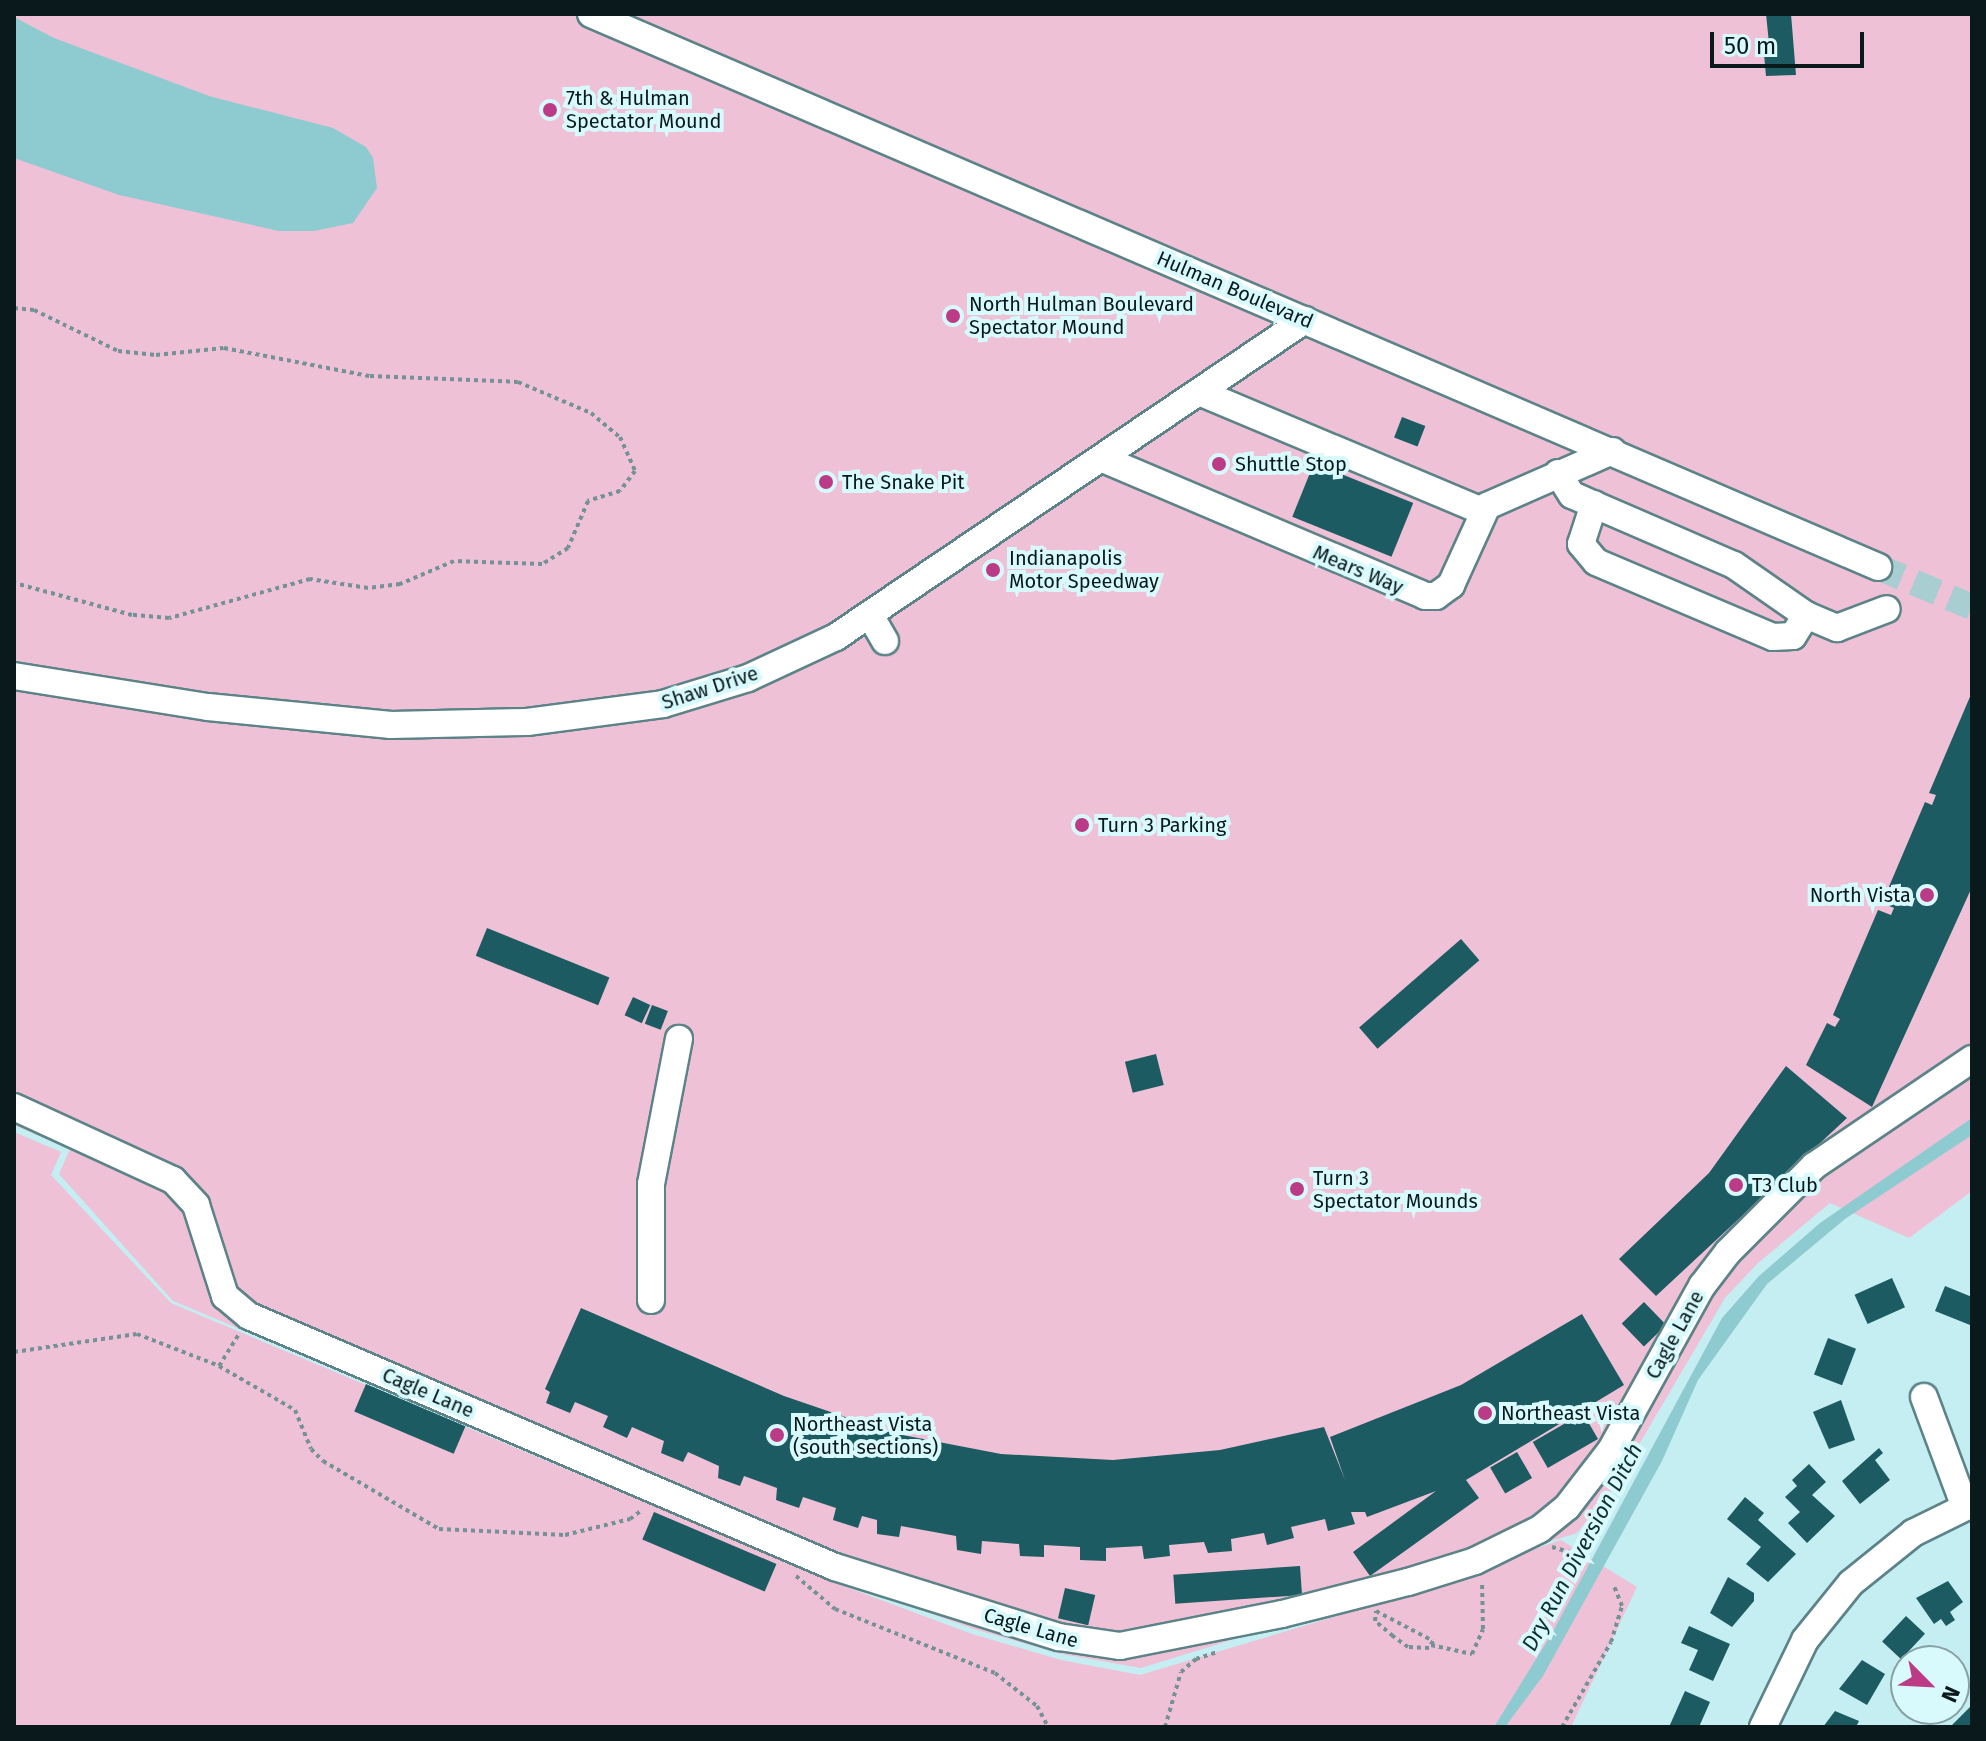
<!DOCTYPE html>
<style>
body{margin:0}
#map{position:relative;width:1986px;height:1741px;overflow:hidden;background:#c5eef2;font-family:"Fira Sans",sans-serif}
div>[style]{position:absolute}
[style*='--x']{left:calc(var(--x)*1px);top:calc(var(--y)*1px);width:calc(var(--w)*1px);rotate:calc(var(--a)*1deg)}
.green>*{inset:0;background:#eec1d6}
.water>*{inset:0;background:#8ecbd1}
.building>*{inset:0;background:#1c5b61;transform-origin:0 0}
.minor-tunnel>*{height:26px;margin-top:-13px;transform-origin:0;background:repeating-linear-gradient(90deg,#a9ced2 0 26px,transparent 0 39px)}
.path>*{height:4px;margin-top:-2px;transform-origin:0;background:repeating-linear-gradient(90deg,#749295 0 4px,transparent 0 8px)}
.roads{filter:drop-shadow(2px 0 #5c8387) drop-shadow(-2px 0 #5c8387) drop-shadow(0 2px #5c8387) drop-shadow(0 -2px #5c8387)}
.minor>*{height:26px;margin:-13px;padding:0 13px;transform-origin:13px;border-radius:13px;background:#fff}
.dots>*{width:22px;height:22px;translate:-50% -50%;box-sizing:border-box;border:4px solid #d8fafd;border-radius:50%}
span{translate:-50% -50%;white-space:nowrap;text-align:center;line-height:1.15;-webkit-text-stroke:8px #d8fafd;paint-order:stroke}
.poi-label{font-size:20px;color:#0a191b}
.left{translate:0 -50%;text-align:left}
.right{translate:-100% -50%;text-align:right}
.street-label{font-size:20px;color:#0a191b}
.water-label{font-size:22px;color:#0f2f32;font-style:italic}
.frame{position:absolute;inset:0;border:16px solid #0a191b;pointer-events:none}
.north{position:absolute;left:1890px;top:1645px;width:80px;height:80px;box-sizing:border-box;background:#d8fafd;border:2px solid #86a0a3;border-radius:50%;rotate:114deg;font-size:22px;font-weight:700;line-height:32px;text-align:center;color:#0a191b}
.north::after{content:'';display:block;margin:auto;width:28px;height:36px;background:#bb3b86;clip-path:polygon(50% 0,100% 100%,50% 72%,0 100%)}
.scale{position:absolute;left:1710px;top:32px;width:154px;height:36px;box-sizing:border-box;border:4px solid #0a191b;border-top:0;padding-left:10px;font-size:24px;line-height:28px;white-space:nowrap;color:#0a191b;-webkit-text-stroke:6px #d8fafd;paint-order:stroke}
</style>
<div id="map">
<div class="green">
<div style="clip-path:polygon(14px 14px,1972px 14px,1972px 1191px,1909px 1238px,1830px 1203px,1758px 1263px,1725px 1298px,1613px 1489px,1577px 1533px,1141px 1668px,1062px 1654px,974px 1629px,849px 1584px,173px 1301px,59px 1174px,70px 1149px,14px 1125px)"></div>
<div style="clip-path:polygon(14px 1132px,61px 1152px,51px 1175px,171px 1303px,849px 1588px,972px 1634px,1061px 1660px,1140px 1675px,1384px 1602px,1561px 1540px,1637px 1587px,1571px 1727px,14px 1727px)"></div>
</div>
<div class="water">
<div style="clip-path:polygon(14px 17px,54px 38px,209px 96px,333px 128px,366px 147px,373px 158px,377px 188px,353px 223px,314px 231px,279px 231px,119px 195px,14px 158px)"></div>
<div style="clip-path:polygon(1972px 1118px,1972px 1135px,1845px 1219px,1767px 1284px,1698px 1380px,1662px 1461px,1543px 1676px,1505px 1727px,1494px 1727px,1551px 1635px,1722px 1318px,1759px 1276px,1820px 1223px)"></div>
</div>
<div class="building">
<div style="clip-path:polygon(1766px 14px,1791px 14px,1796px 75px,1766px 76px,1764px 54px,1770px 53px)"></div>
<div style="left:1402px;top:417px;width:25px;height:22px;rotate:21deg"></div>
<div style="left:1314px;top:463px;width:107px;height:58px;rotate:22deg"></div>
<div style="clip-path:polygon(1972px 692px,1972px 887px,1872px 1107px,1806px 1065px,1827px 1023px,1835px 1027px,1840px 1019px,1833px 1015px,1878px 910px,1891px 915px,1894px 908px,1882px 903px,1925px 802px,1932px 805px,1936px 795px,1929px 793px)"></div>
<div style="left:487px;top:928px;width:132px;height:30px;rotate:22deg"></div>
<div style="left:1461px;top:939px;width:28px;height:135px;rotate:49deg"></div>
<div style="left:633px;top:997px;width:19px;height:20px;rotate:25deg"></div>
<div style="left:652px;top:1005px;width:17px;height:20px;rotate:21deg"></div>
<div style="left:1156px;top:1054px;width:32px;height:32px;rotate:76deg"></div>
<div style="clip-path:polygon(1786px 1066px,1847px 1118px,1656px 1296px,1619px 1259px,1709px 1173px)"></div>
<div style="left:1892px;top:1278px;width:32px;height:41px;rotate:66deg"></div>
<div style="clip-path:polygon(1945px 1286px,1972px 1297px,1970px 1325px,1935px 1311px)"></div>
<div style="left:1644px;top:1302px;width:32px;height:31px;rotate:46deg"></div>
<div style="clip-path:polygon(581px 1308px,784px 1396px,892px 1433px,1001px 1454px,1113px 1460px,1220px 1450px,1324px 1427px,1345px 1480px,1330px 1437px,1461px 1385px,1582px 1314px,1624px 1385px,1466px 1480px,1479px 1498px,1370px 1576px,1353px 1552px,1436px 1491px,1367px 1517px,1365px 1512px,1351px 1512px,1355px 1524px,1328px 1531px,1325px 1519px,1291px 1527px,1294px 1538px,1267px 1545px,1264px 1533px,1231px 1539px,1232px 1551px,1208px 1553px,1204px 1542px,1169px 1545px,1170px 1556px,1144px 1559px,1142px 1546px,1106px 1548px,1106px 1561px,1080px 1560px,1080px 1547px,1044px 1545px,1044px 1557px,1020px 1556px,1019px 1544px,982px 1541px,981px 1554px,957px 1550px,956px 1536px,901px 1526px,899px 1537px,877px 1534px,877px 1520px,862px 1516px,858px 1528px,833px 1520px,836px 1508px,803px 1497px,799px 1508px,776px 1500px,777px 1488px,744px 1476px,740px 1486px,718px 1478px,719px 1466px,688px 1452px,683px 1462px,661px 1453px,664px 1441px,632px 1427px,627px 1438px,603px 1427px,608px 1416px,575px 1402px,570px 1413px,546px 1403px,550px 1392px,545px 1389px)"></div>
<div style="left:1828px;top:1338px;width:30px;height:39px;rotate:21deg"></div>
<div style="left:366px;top:1384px;width:108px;height:30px;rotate:23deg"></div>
<div style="clip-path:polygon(1841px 1400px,1855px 1440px,1829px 1449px,1813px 1412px)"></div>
<div style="left:1583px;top:1413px;width:30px;height:58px;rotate:60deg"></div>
<div style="clip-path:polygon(1879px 1448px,1883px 1453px,1875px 1460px,1890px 1480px,1860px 1504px,1842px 1481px)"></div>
<div style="left:1517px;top:1452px;width:30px;height:31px;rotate:60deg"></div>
<div style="clip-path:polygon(1809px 1464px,1826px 1482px,1812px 1495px,1835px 1516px,1807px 1543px,1788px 1523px,1800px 1512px,1785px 1497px,1797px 1486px,1792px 1480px)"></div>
<div style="clip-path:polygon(1745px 1497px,1764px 1513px,1758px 1520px,1796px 1554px,1768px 1582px,1746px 1564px,1761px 1547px,1727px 1519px)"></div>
<div style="left:654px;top:1512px;width:133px;height:30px;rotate:23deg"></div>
<div style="left:1300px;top:1566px;width:29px;height:127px;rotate:86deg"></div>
<div style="clip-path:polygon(1728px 1577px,1754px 1593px,1754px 1601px,1732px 1627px,1710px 1613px)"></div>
<div style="clip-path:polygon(1948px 1581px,1963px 1602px,1950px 1612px,1955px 1620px,1946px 1626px,1941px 1619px,1934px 1624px,1916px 1598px)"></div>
<div style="left:1065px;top:1588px;width:31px;height:31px;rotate:13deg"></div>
<div style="left:1906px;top:1616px;width:26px;height:35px;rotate:43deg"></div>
<div style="clip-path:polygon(1689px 1626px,1730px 1644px,1713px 1681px,1689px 1670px,1698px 1650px,1681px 1643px)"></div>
<div style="clip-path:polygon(1862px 1660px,1885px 1674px,1867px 1705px,1839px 1689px)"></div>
<div style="clip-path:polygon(1685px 1691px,1710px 1702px,1699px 1727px,1669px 1727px)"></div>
<div style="clip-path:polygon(1970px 1707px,1972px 1727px,1950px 1727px)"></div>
<div style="clip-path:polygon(1835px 1711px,1859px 1721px,1856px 1727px,1823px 1727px)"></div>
</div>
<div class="minor-tunnel">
<div style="--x:1878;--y:567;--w:102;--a:23.1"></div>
</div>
<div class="path">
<div style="--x:14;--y:308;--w:20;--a:6"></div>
<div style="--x:34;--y:310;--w:93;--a:26"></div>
<div style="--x:118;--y:351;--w:38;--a:6"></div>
<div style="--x:156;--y:355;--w:68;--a:-5.9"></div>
<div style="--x:224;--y:348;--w:149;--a:10.9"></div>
<div style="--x:370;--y:376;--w:148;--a:2.3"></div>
<div style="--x:518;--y:382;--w:79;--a:23"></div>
<div style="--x:591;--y:413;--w:38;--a:40"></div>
<div style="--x:620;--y:437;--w:37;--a:66"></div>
<div style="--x:635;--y:471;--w:25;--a:127"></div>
<div style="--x:620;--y:491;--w:34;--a:163"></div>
<div style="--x:588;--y:501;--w:51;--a:113.1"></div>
<div style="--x:568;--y:548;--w:31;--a:148"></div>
<div style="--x:542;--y:564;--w:88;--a:-178"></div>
<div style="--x:454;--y:561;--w:59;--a:156.9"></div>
<div style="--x:400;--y:584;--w:32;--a:173"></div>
<div style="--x:368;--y:588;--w:59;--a:-171.2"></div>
<div style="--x:310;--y:579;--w:146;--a:164.5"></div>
<div style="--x:169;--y:618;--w:37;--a:-175"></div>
<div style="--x:132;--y:615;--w:122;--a:-164.8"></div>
<div style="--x:14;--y:1352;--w:124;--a:-8.3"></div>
<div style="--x:137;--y:1334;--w:88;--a:21.3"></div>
<div style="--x:219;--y:1366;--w:36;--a:-58"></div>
<div style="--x:219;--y:1366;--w:88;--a:30.1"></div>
<div style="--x:295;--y:1410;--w:42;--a:67.7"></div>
<div style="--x:311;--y:1449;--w:17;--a:45"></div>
<div style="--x:323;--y:1461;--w:134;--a:30.4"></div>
<div style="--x:439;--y:1529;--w:126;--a:2.7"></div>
<div style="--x:565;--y:1535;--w:67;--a:-13.8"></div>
<div style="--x:630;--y:1519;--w:15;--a:-37"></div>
<div style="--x:1552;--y:1547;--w:18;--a:16"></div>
<div style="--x:796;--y:1576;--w:51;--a:40.2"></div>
<div style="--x:835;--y:1609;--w:172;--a:21.8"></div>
<div style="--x:995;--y:1673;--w:53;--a:38.2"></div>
<div style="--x:1037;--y:1706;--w:24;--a:62"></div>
<div style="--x:1376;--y:1611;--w:64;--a:27.8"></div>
<div style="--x:1433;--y:1641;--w:8;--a:120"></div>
<div style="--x:1429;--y:1648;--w:21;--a:-177"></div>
<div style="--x:1408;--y:1647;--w:19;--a:-144"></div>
<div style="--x:1393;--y:1636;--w:23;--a:-140"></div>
<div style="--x:1375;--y:1621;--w:10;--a:-84"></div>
<div style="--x:1431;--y:1645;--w:42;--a:12.4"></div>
<div style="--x:1472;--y:1654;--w:27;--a:-66"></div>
<div style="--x:1483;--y:1629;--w:46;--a:-91.2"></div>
<div style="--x:1165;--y:1727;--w:57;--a:-73.8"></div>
<div style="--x:1181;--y:1672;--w:20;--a:-41"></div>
<div style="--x:1196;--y:1659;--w:22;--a:-18"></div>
<div style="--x:1562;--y:1727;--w:98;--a:-60"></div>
<div style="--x:1611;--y:1642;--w:38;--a:-73"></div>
<div style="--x:1622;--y:1606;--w:22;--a:-112"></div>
</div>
<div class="roads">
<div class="minor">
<div style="--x:591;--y:14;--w:1401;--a:23.25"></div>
<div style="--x:1199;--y:392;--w:309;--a:22.8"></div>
<div style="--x:1103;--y:459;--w:350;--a:23"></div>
<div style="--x:1425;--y:596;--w:11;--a:0"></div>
<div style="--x:1436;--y:596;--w:19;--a:-36"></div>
<div style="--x:1451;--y:585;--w:87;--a:-65.5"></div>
<div style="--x:1487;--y:506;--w:137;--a:-23.7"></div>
<div style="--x:1558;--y:473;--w:26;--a:58"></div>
<div style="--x:1572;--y:495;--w:176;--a:23.4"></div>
<div style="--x:1734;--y:565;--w:88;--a:34.8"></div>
<div style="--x:1806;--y:615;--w:34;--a:23"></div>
<div style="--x:1837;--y:628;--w:53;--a:-20.8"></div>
<div style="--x:1594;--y:504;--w:42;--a:108"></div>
<div style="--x:1581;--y:544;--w:23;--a:50"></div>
<div style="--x:1596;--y:562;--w:192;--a:23"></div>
<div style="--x:1773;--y:637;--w:20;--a:-3"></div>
<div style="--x:1793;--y:636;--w:25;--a:-58"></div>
<div style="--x:870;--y:615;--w:30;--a:60"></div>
<div style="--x:14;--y:676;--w:196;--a:9.1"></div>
<div style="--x:208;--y:707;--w:184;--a:5.6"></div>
<div style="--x:391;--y:725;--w:136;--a:-1.3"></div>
<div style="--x:527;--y:722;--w:137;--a:-7.5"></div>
<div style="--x:663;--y:704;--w:89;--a:-17"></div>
<div style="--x:748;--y:678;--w:97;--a:-25"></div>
<div style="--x:836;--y:637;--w:566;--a:-34.06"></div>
<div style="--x:14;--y:1107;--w:175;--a:24.7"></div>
<div style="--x:173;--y:1180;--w:34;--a:47"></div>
<div style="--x:196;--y:1205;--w:96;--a:72.3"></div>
<div style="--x:225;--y:1296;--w:31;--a:40"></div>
<div style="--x:249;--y:1316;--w:637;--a:23.19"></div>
<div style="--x:835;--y:1567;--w:235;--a:17.4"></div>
<div style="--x:1059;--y:1637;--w:62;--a:8.4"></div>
<div style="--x:1120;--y:1646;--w:165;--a:-11.2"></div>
<div style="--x:1282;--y:1614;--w:130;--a:-14.3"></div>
<div style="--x:1408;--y:1582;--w:70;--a:-17.4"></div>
<div style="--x:1475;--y:1561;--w:72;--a:-26.2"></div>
<div style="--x:1540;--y:1529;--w:35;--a:-39"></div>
<div style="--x:1567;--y:1507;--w:72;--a:-52.3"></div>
<div style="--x:1611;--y:1450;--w:188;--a:-61"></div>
<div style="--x:1702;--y:1286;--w:43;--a:-52.6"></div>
<div style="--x:1728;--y:1252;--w:122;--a:-45"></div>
<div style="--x:1814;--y:1166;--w:191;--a:-34.1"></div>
<div style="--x:651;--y:1300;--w:116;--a:-90"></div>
<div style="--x:651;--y:1184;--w:148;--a:-79.1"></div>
<div style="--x:1924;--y:1397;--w:117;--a:69.6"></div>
<div style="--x:1763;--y:1727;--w:97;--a:-64.2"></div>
<div style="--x:1805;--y:1640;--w:73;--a:-51.1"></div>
<div style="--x:1851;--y:1583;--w:80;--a:-38.9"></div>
<div style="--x:1913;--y:1533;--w:66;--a:-26.2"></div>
</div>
</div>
<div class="dots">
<div style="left:550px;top:110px;background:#bb3b86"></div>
<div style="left:953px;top:316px;background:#bb3b86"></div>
<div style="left:1219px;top:464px;background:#bb3b86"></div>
<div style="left:826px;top:482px;background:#bb3b86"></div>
<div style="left:993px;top:570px;background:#bb3b86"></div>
<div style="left:1082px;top:825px;background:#bb3b86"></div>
<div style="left:1927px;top:895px;background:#bb3b86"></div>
<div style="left:1736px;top:1185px;background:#bb3b86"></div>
<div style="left:1297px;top:1189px;background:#bb3b86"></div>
<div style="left:1485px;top:1413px;background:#bb3b86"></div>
<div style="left:777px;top:1435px;background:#bb3b86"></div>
</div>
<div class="poi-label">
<span class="left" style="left:566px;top:110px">7th &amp; Hulman<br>Spectator Mound</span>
<span class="left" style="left:969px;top:316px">North Hulman Boulevard<br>Spectator Mound</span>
<span class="left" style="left:1235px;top:464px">Shuttle Stop</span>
<span class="left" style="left:842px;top:482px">The Snake Pit</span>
<span class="left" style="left:1009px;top:570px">Indianapolis<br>Motor Speedway</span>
<span class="left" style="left:1098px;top:825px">Turn 3 Parking</span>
<span class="right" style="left:1911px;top:895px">North Vista</span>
<span class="left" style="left:1313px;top:1190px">Turn 3<br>Spectator Mounds</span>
<span class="left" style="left:1752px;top:1185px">T3 Club</span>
<span class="left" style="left:1501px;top:1413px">Northeast Vista</span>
<span class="left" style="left:793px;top:1436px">Northeast Vista<br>(south sections)</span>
</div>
<div class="street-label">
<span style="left:1235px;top:290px;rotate:23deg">Hulman Boulevard</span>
<span style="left:1358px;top:570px;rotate:23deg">Mears Way</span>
<span style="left:710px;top:688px;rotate:-18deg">Shaw Drive</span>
<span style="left:1675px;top:1335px;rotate:-61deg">Cagle Lane</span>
<span style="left:428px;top:1393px;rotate:23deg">Cagle Lane</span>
<span style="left:1031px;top:1628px;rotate:16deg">Cagle Lane</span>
</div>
<div class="water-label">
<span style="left:1582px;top:1547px;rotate:-62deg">Dry Run Diversion Ditch</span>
</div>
<div class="frame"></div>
<div class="north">N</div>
<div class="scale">50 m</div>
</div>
